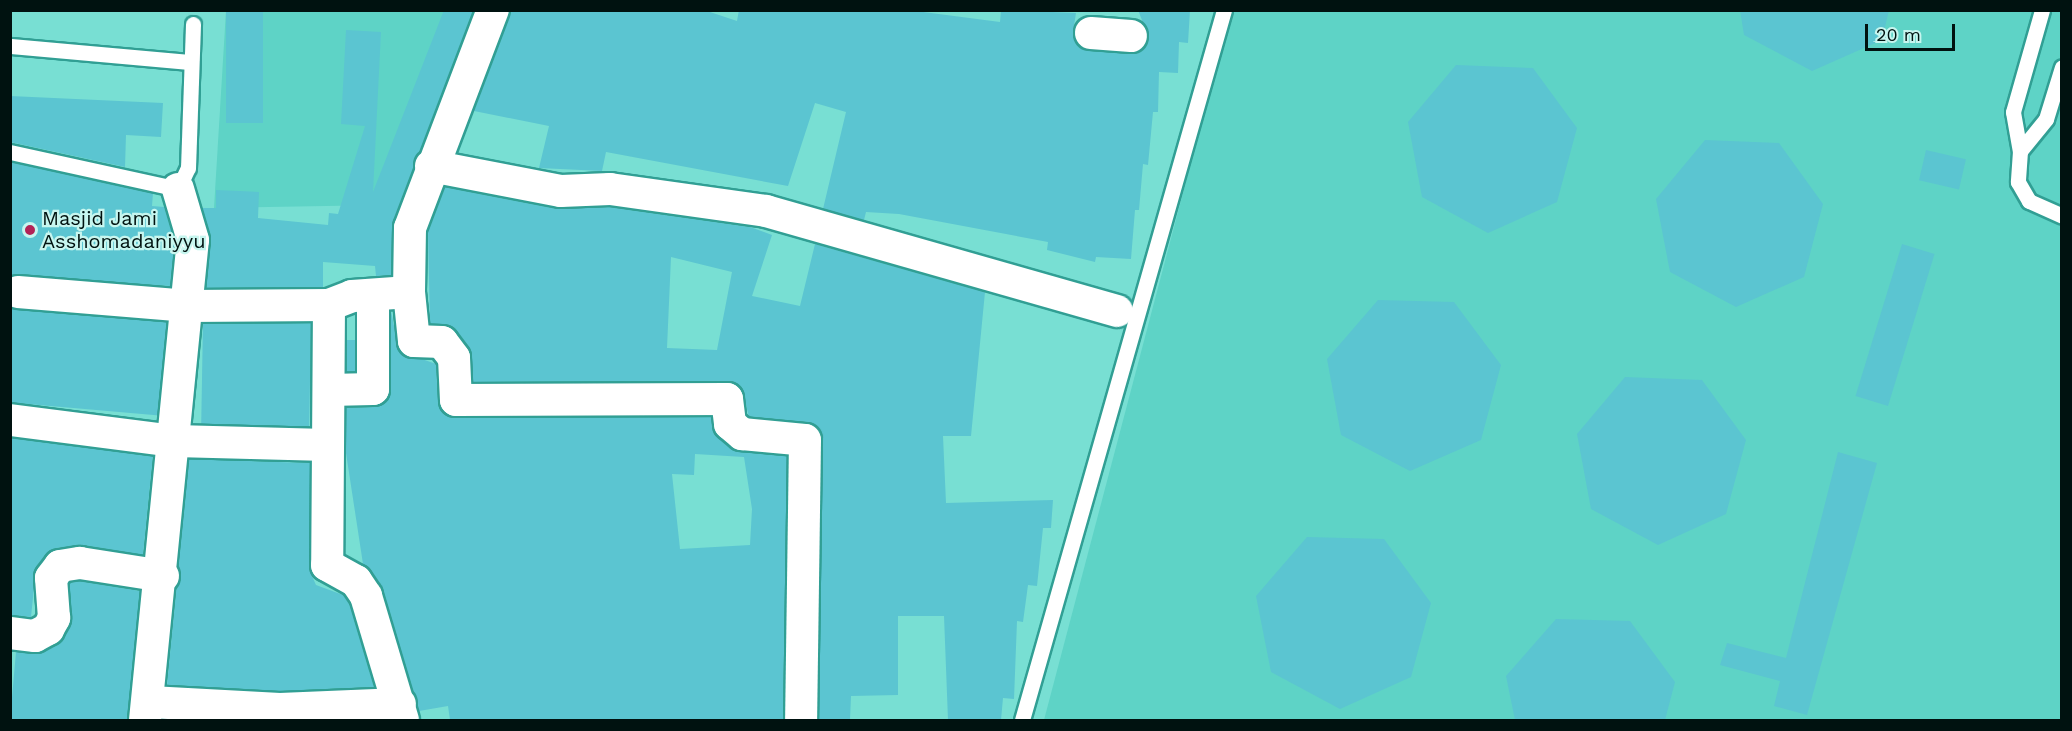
<!DOCTYPE html>
<style>
body{margin:0}
#map{position:relative;width:2072px;height:731px;overflow:hidden;background:#78dfd3;font-family:"Work Sans",sans-serif}
div>[style]{position:absolute}
[style*='--x']{left:calc(var(--x)*1px);top:calc(var(--y)*1px);width:calc(var(--w)*1px);rotate:calc(var(--a)*1deg)}
.built>*{inset:0;background:#5ed3c6}
.building>*{inset:0;background:#5bc5d1;transform-origin:0 0}
.roads{filter:drop-shadow(2px 0 #319f94) drop-shadow(-2px 0 #319f94) drop-shadow(0 2px #319f94) drop-shadow(0 -2px #319f94)}
.service>*{height:15px;margin:-7.5px;padding:0 7.5px;transform-origin:7.5px;border-radius:7.5px;background:#fff}
.minor>*{height:32px;margin:-16px;padding:0 16px;transform-origin:16px;border-radius:16px;background:#fff}
.dots>*{width:16px;height:16px;translate:-50% -50%;box-sizing:border-box;border:3px solid #c7f6ef;border-radius:50%}
span{translate:-50% -50%;white-space:nowrap;text-align:center;line-height:1.15;-webkit-text-stroke:4.5px #c7f6ef;paint-order:stroke}
.poi-label{font-size:20px;color:#001210}
.left{translate:0 -50%;text-align:left}
.frame{position:absolute;inset:0;border:12px solid #001210;pointer-events:none}
.scale{position:absolute;left:1865px;top:24px;width:90px;height:27px;box-sizing:border-box;border:3px solid #001210;border-top:0;padding-left:8px;font-size:18px;line-height:21px;white-space:nowrap;color:#001210;-webkit-text-stroke:4px #c7f6ef;paint-order:stroke}
</style>
<div id="map">
<div class="built">
<div style="clip-path:polygon(226px 11px,446px 11px,383px 205px,214px 208px)"></div>
<div style="clip-path:polygon(1231px 11px,2061px 11px,2061px 720px,1044px 720px)"></div>
</div>
<div class="building">
<div style="left:226px;top:10px;width:37px;height:113px"></div>
<div style="clip-path:polygon(444px 10px,474px 10px,393px 222px,391px 275px,376px 276px,375px 266px,323px 262px,323px 287px,206px 288px,211px 241px,202px 208px,216px 208px,216px 190px,259px 192px,258px 218px,328px 225px,329px 213px,338px 214px,365px 126px,341px 124px,346px 30px,381px 32px,373px 192px)"></div>
<div style="clip-path:polygon(511px 10px,704px 10px,737px 21px,739px 10px,908px 10px,1000px 22px,1001px 10px,1076px 13px,1073px 32px,1080px 47px,1130px 54px,1139px 52px,1149px 38px,1138px 10px,1190px 10px,1188px 43px,1179px 42px,1178px 73px,1159px 72px,1158px 112px,1153px 112px,1148px 165px,1143px 164px,1139px 210px,1135px 210px,1131px 259px,1096px 257px,1095px 262px,1047px 250px,1048px 242px,899px 214px,866px 212px,864px 220px,823px 209px,846px 112px,815px 103px,788px 186px,606px 152px,602px 171px,539px 168px,549px 126px,474px 111px)"></div>
<div style="clip-path:polygon(1740px 10px,1889px 10px,1882px 40px,1812px 71px,1744px 35px)"></div>
<div style="clip-path:polygon(1456px 65px,1533px 68px,1577px 128px,1557px 202px,1488px 233px,1422px 197px,1408px 122px)"></div>
<div style="clip-path:polygon(10px 96px,163px 103px,161px 137px,126px 135px,125px 167px,10px 142px)"></div>
<div style="clip-path:polygon(1705px 140px,1779px 143px,1823px 204px,1804px 277px,1736px 307px,1670px 272px,1656px 199px)"></div>
<div style="left:1926px;top:150px;width:41px;height:31px;rotate:13deg"></div>
<div style="clip-path:polygon(10px 162px,153px 193px,152px 206px,164px 207px,175px 242px,170px 286px,10px 276px)"></div>
<div style="clip-path:polygon(evenodd,445px 187px,558px 209px,609px 207px,750px 227px,772px 235px,752px 296px,800px 306px,815px 244px,985px 292px,971px 436px,943px 436px,946px 503px,1053px 500px,1051px 528px,1043px 528px,1037px 586px,1028px 585px,1023px 622px,1017px 621px,1014px 699px,1003px 698px,1001px 720px,948px 720px,944px 616px,898px 616px,898px 695px,851px 696px,850px 720px,819px 720px,821px 431px,807px 422px,749px 417px,742px 389px,727px 381px,473px 382px,468px 347px,451px 326px,430px 324px,428px 231px,445px 187px,671px 257px,732px 272px,717px 350px,667px 348px,671px 257px)"></div>
<div style="left:1902px;top:244px;width:34px;height:159px;rotate:17deg"></div>
<div style="clip-path:polygon(1378px 300px,1454px 302px,1501px 365px,1481px 440px,1410px 471px,1341px 435px,1327px 359px)"></div>
<div style="left:10px;top:308px;width:158px;height:94px;rotate:5deg"></div>
<div style="clip-path:polygon(evenodd,391px 311px,399px 351px,436px 364px,438px 401px,448px 416px,711px 417px,718px 437px,731px 448px,787px 456px,783px 720px,450px 720px,448px 706px,419px 711px,383px 591px,363px 564px,346px 453px,346px 408px,374px 407px,389px 397px,391px 311px,695px 454px,744px 457px,752px 509px,750px 545px,680px 549px,672px 474px,694px 475px,695px 454px)"></div>
<div style="left:311px;top:323px;width:104px;height:108px;rotate:91deg"></div>
<div style="clip-path:polygon(347px 340px,355px 340px,355px 371px,346px 372px)"></div>
<div style="clip-path:polygon(1625px 377px,1702px 380px,1746px 440px,1726px 514px,1658px 545px,1591px 509px,1577px 434px)"></div>
<div style="clip-path:polygon(10px 438px,153px 456px,143px 555px,82px 545px,57px 548px,36px 568px,31px 617px,10px 615px)"></div>
<div style="clip-path:polygon(1838px 452px,1877px 463px,1807px 715px,1774px 706px,1780px 681px,1720px 665px,1727px 643px,1786px 658px)"></div>
<div style="clip-path:polygon(189px 459px,310px 463px,311px 574px,316px 585px,343px 595px,350px 604px,374px 687px,280px 691px,167px 685px)"></div>
<div style="clip-path:polygon(1307px 537px,1384px 539px,1431px 603px,1411px 677px,1340px 709px,1271px 672px,1256px 596px)"></div>
<div style="clip-path:polygon(80px 581px,140px 591px,127px 720px,10px 720px,16px 652px,43px 652px,63px 638px,72px 617px,69px 583px)"></div>
<div style="clip-path:polygon(1556px 619px,1630px 621px,1675px 682px,1665px 720px,1515px 720px,1506px 676px)"></div>
</div>
<div class="roads">
<div class="service">
<div style="--x:2042;--y:10;--w:106;--a:105.9"></div>
<div style="--x:2013;--y:112;--w:40;--a:80"></div>
<div style="--x:2020;--y:151;--w:31;--a:94"></div>
<div style="--x:2018;--y:182;--w:22;--a:60"></div>
<div style="--x:2029;--y:201;--w:36;--a:24"></div>
<div style="--x:10;--y:46;--w:181;--a:5.1"></div>
<div style="--x:2020;--y:151;--w:41;--a:-50.9"></div>
<div style="--x:2046;--y:119;--w:54;--a:-72.9"></div>
<div style="--x:10;--y:152;--w:172;--a:12.4"></div>
<div style="--x:178;--y:189;--w:23;--a:-65"></div>
<div style="--x:188;--y:168;--w:144;--a:-88"></div>
<div style="--x:1022;--y:720;--w:738;--a:-74.12"></div>
</div>
<div class="minor">
<div style="--x:1091;--y:33;--w:40;--a:4.3"></div>
<div style="--x:431;--y:166;--w:132;--a:10.9"></div>
<div style="--x:561;--y:191;--w:49;--a:-2.3"></div>
<div style="--x:610;--y:189;--w:158;--a:8"></div>
<div style="--x:766;--y:211;--w:365;--a:15.9"></div>
<div style="--x:18;--y:292;--w:171;--a:4.7"></div>
<div style="--x:188;--y:306;--w:141;--a:-0.4"></div>
<div style="--x:329;--y:305;--w:25;--a:-21"></div>
<div style="--x:352;--y:296;--w:57;--a:-4"></div>
<div style="--x:409;--y:292;--w:64;--a:-89.1"></div>
<div style="--x:410;--y:228;--w:233;--a:-69.2"></div>
<div style="--x:409;--y:292;--w:49;--a:84.2"></div>
<div style="--x:414;--y:341;--w:28;--a:2"></div>
<div style="--x:442;--y:342;--w:20;--a:53"></div>
<div style="--x:454;--y:358;--w:42;--a:87.3"></div>
<div style="--x:456;--y:400;--w:271;--a:-0.2"></div>
<div style="--x:727;--y:399;--w:25;--a:83"></div>
<div style="--x:730;--y:424;--w:16;--a:40"></div>
<div style="--x:742;--y:434;--w:63;--a:5.4"></div>
<div style="--x:805;--y:440;--w:280;--a:90.8"></div>
<div style="--x:329;--y:305;--w:260;--a:90.4"></div>
<div style="--x:327;--y:565;--w:33;--a:29"></div>
<div style="--x:356;--y:581;--w:18;--a:56"></div>
<div style="--x:366;--y:596;--w:129;--a:73.4"></div>
<div style="--x:329;--y:390;--w:44;--a:-1.3"></div>
<div style="--x:373;--y:389;--w:92;--a:-90"></div>
<div style="--x:10;--y:420;--w:166;--a:7.3"></div>
<div style="--x:175;--y:441;--w:152;--a:1.5"></div>
<div style="--x:10;--y:633;--w:25;--a:7"></div>
<div style="--x:35;--y:636;--w:15;--a:-28"></div>
<div style="--x:48;--y:629;--w:13;--a:-61"></div>
<div style="--x:54;--y:618;--w:40;--a:-94.3"></div>
<div style="--x:51;--y:578;--w:15;--a:-53"></div>
<div style="--x:60;--y:566;--w:20;--a:-9"></div>
<div style="--x:80;--y:563;--w:84;--a:8.9"></div>
<div style="--x:150;--y:702;--w:130;--a:3.1"></div>
<div style="--x:280;--y:709;--w:120;--a:-2.4"></div>
<div style="--x:145;--y:720;--w:482;--a:-84.3"></div>
<div style="--x:193;--y:240;--w:53;--a:-106.4"></div>
</div>
</div>
<div class="dots">
<div style="left:30px;top:230px;background:#b22357"></div>
</div>
<div class="poi-label">
<span class="left" style="left:42px;top:230px">Masjid Jami<br>Asshomadaniyyu</span>
</div>
<div class="frame"></div>
<div class="scale">20 m</div>
</div>
